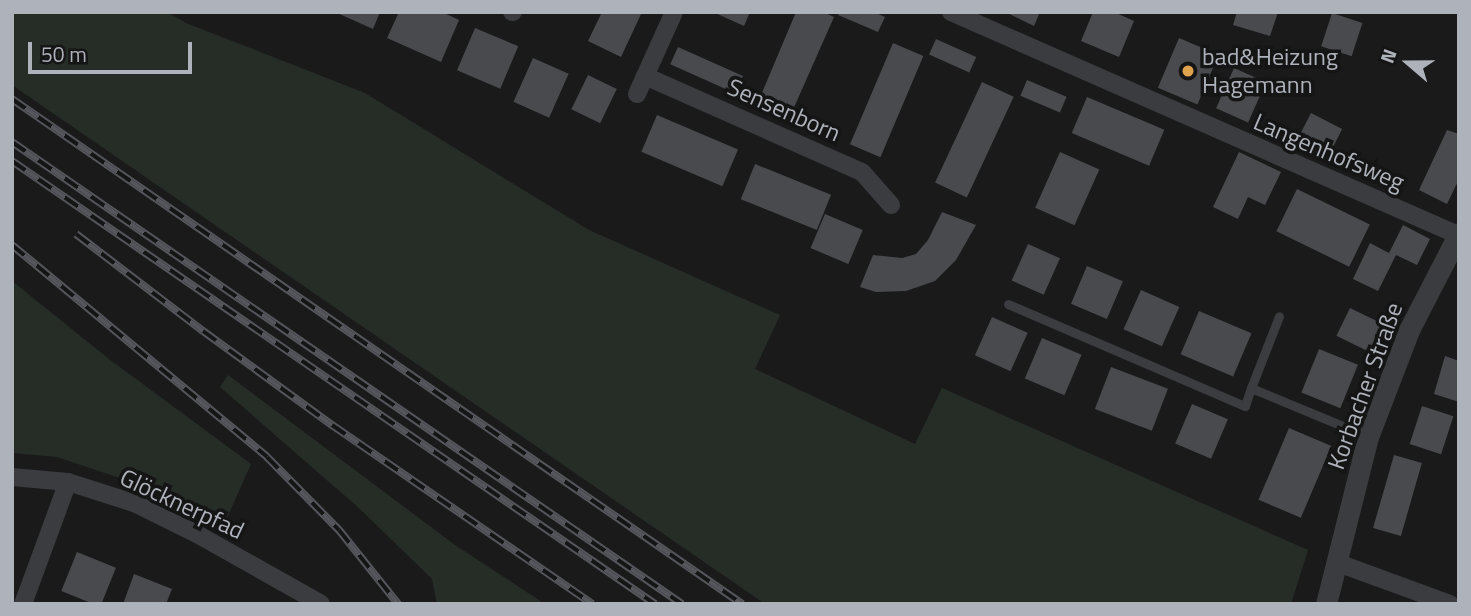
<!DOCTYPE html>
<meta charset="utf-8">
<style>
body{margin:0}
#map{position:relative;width:1471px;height:616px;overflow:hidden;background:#1a1a1b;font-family:"Titillium Web",sans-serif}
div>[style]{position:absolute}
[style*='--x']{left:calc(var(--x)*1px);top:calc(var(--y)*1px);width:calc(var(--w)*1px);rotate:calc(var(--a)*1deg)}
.green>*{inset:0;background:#262d26}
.building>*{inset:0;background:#494a4e;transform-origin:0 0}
.service>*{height:9px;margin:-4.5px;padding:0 4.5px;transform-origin:4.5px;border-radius:4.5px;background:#3b3c40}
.minor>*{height:18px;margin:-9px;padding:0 9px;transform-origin:9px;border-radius:9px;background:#3b3c40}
.tertiary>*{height:21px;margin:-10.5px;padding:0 10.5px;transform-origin:10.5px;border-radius:10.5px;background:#3b3c40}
.rail>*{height:8px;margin-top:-4px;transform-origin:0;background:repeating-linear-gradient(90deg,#151516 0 16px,#54565b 0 32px);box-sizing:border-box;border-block:2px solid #54565b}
.dots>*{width:19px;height:19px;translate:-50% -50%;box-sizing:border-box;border:4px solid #151516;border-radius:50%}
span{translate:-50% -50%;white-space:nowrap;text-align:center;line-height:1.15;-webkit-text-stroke:7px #151516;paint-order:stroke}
.poi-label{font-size:24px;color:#aeb2ba}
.left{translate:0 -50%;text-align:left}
.street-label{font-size:24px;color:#aeb2ba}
.frame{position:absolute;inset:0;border:14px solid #aeb2ba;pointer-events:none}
.north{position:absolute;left:1373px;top:28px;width:70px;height:70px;-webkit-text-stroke:5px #151516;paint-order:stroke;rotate:290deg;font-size:19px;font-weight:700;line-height:28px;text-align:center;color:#aeb2ba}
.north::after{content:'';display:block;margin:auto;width:24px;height:32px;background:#aeb2ba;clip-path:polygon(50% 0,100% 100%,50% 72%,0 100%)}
.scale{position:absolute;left:28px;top:42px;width:164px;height:32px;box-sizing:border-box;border:4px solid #aeb2ba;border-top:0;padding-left:9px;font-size:21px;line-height:24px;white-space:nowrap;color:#aeb2ba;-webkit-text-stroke:5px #151516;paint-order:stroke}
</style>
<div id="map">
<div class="green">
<div style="clip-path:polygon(12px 12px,167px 12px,186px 23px,365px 93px,589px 230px,780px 315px,755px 369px,915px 444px,942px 388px,1308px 550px,1291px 604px,765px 604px,12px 85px)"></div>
<div style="clip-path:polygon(12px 281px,109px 359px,251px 464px,223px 527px,141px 485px,57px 457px,12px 453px)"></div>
<div style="clip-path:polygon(228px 375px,455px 545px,545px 604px,437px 604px,432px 579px,360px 509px,220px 387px)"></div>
</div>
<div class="building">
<div style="clip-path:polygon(335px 12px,380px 12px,373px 29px)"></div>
<div style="clip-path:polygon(399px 12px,442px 12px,459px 20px,441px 62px,387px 38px)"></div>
<div style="clip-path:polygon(602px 12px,642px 12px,621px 57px,588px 41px)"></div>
<div style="clip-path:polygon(713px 12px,750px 12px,744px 26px)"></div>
<div style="clip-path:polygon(796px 12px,823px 12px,834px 17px,788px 121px,756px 107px)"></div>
<div style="clip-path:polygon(840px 12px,874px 12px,885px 17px,878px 32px,838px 15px)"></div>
<div style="clip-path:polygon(1005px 12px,1040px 12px,1034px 26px)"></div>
<div style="clip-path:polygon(1093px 12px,1114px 12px,1134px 21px,1119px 57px,1081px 41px)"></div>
<div style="clip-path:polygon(1237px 12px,1278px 12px,1270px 36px,1233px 25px)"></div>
<div style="left:1332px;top:13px;width:32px;height:35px;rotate:18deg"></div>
<div style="left:475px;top:28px;width:47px;height:46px;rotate:23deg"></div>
<div style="left:1179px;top:38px;width:43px;height:54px;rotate:23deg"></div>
<div style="left:936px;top:39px;width:44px;height:17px;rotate:24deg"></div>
<div style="left:893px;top:43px;width:33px;height:110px;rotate:23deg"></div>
<div style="left:678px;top:47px;width:71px;height:19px;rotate:24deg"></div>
<div style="left:533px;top:58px;width:39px;height:48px;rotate:24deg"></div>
<div style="left:1234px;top:68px;width:35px;height:44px;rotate:24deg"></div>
<div style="left:588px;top:75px;width:32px;height:38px;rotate:26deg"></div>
<div style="left:1027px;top:80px;width:43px;height:17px;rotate:23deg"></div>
<div style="left:982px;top:82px;width:35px;height:111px;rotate:25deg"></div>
<div style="left:1087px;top:97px;width:84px;height:39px;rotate:23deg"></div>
<div style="left:1311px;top:113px;width:35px;height:36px;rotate:27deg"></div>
<div style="left:657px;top:115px;width:88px;height:40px;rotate:23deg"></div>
<div style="clip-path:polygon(1447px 130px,1459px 134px,1459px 179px,1447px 204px,1419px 190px)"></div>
<div style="left:1060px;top:152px;width:43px;height:61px;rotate:24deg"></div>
<div style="clip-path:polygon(1239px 152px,1281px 172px,1265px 205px,1248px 197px,1238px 219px,1213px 207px)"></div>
<div style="left:755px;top:164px;width:82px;height:38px;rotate:22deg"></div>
<div style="left:1297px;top:189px;width:81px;height:47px;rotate:26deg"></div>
<div style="clip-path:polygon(942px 212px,976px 225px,956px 260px,935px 281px,906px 291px,876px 292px,860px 287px,873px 255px,902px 258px,916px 254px,928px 240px)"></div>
<div style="left:825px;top:214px;width:41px;height:37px;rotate:23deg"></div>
<div style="clip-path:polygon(1403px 225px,1430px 239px,1417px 265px,1396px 255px,1378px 291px,1353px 279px,1370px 243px,1389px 253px)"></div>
<div style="left:1028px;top:244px;width:35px;height:40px;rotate:24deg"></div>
<div style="left:1087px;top:266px;width:39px;height:41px;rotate:23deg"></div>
<div style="left:1141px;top:290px;width:42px;height:43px;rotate:24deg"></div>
<div style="left:1350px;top:308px;width:39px;height:31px;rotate:26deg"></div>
<div style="left:1199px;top:311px;width:57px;height:47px;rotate:23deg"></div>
<div style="left:992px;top:317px;width:39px;height:42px;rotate:24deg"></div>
<div style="left:1042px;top:338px;width:43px;height:44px;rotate:23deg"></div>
<div style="left:1319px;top:349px;width:42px;height:47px;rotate:22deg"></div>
<div style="clip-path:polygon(1445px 356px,1459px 361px,1459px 402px,1434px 394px)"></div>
<div style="left:1111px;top:367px;width:61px;height:45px;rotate:21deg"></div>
<div style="left:1192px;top:404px;width:39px;height:43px;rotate:23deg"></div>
<div style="left:1422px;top:406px;width:33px;height:40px;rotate:18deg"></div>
<div style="left:1289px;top:428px;width:46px;height:78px;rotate:23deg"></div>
<div style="left:1394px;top:455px;width:29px;height:76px;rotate:16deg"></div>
<div style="left:77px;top:552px;width:42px;height:42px;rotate:22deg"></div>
<div style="clip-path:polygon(134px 574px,172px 589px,166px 604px,123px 604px)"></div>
</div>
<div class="service">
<div style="--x:1008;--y:304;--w:258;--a:23.3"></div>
<div style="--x:1245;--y:406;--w:19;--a:-72"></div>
<div style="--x:1251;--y:388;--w:126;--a:22.5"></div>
<div style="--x:1251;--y:388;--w:77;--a:-68.7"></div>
</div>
<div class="minor">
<div style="--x:512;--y:12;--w:1;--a:0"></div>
<div style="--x:951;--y:12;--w:554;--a:23.74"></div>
<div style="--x:645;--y:76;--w:237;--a:23.9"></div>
<div style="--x:862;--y:172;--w:44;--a:48.7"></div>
<div style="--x:637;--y:94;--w:90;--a:-65.7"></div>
<div style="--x:12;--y:477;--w:56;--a:5.1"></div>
<div style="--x:68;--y:482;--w:69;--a:17.7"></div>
<div style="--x:134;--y:503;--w:70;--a:26.2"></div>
<div style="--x:197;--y:534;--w:142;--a:29.4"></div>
<div style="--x:1338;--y:563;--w:119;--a:20.1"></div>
<div style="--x:23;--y:604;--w:130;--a:-69.8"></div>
</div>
<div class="tertiary">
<div style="--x:1326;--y:604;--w:172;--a:-75.9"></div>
<div style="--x:1368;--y:437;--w:115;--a:-69"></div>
<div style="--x:1409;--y:330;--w:109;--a:-62.7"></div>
</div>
<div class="rail">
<div style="--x:12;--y:99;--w:888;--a:34.67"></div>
<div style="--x:12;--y:142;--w:814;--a:34.59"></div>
<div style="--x:12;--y:161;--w:781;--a:34.57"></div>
<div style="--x:76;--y:234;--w:160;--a:37.4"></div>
<div style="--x:203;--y:331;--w:160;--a:36.1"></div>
<div style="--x:332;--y:425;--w:316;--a:34.5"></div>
<div style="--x:12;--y:245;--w:332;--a:39.7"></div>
<div style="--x:267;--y:457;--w:103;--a:45.4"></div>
<div style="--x:339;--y:530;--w:95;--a:51.4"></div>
</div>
<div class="dots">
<div style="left:1188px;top:71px;background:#dfa34e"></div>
</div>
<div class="poi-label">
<span class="left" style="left:1202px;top:71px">bad&amp;Heizung<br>Hagemann</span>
</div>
<div class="street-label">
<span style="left:784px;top:110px;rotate:24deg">Sensenborn</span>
<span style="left:1329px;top:152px;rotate:23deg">Langenhofsweg</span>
<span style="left:1365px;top:386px;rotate:-70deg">Korbacher Straße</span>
<span style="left:182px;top:504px;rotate:25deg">Glöcknerpfad</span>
</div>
<div class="frame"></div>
<div class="north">N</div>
<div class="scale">50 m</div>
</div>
